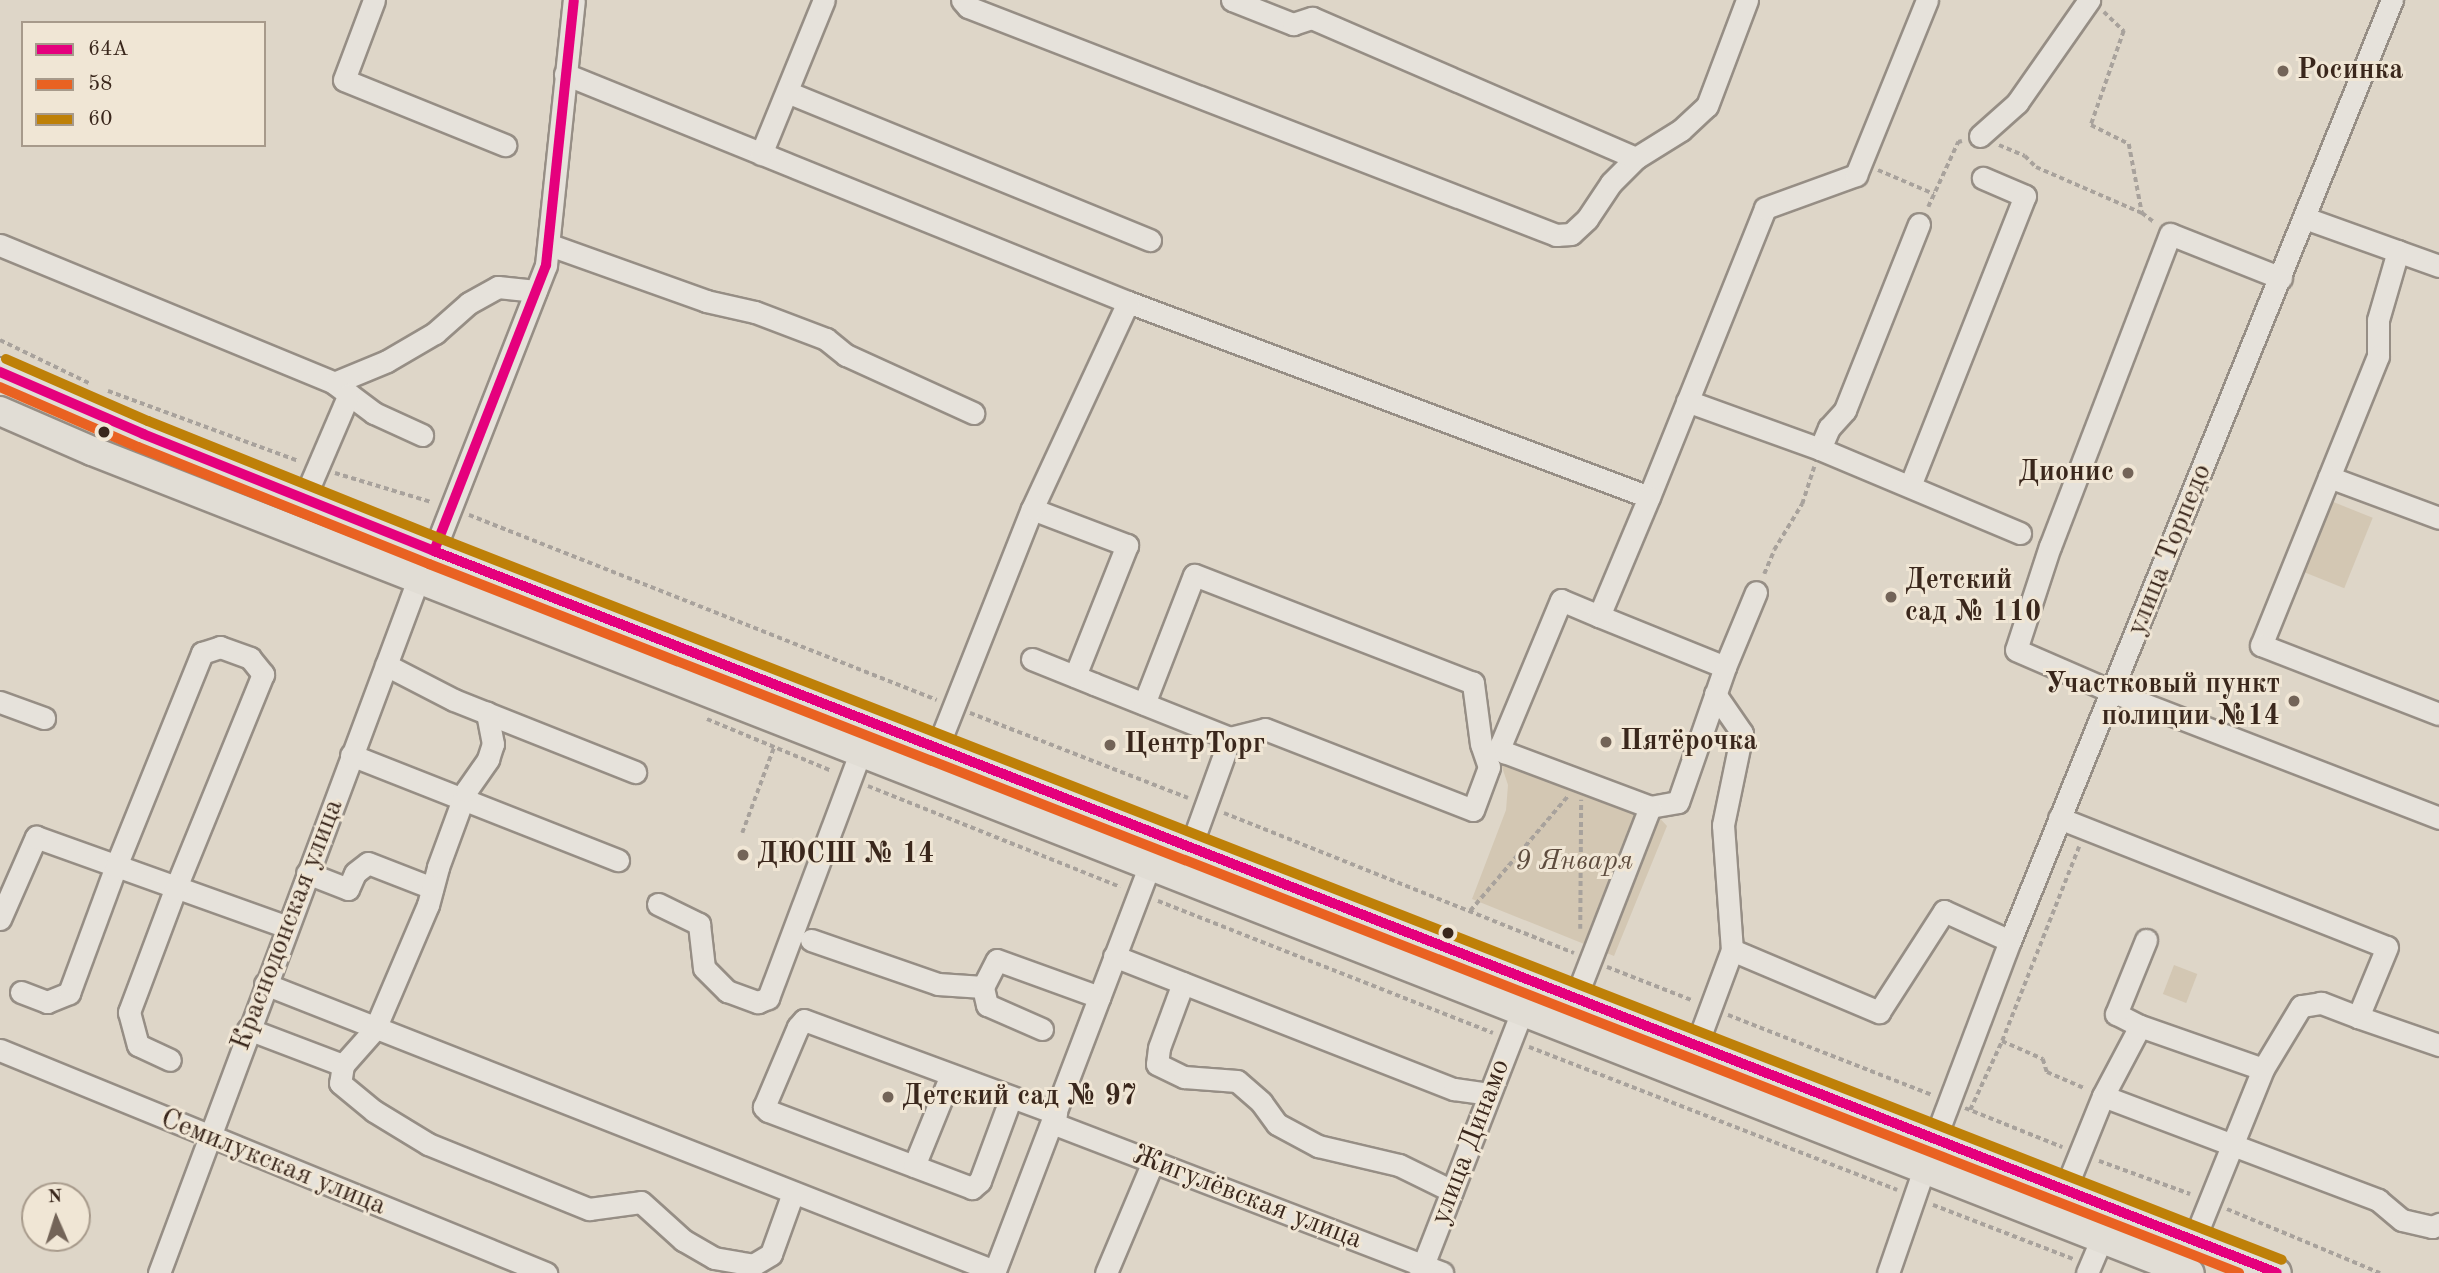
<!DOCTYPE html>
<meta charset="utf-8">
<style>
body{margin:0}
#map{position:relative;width:2439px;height:1273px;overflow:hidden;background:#ded6c8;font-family:"Old Standard TT",serif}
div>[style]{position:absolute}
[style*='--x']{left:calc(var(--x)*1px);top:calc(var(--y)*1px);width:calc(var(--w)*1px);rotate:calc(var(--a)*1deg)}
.green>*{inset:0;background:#d3c7b3;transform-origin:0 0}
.path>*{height:3.5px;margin-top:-1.75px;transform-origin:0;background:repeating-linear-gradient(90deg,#a8a29c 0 5px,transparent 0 8.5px)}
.roads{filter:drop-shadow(2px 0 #968e85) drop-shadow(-2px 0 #968e85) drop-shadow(0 2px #968e85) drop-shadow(0 -2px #968e85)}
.minor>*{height:21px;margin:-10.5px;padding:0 10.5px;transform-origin:10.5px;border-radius:10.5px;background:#e6e2db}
.major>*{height:28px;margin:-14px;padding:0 14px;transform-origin:14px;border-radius:14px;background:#e1ddd5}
.bus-1>*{height:10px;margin:-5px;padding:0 5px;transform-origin:5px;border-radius:5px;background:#e5007d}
.bus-2>*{height:10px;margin:-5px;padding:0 5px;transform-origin:5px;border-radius:5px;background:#e96222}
.bus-3>*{height:10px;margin:-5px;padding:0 5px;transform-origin:5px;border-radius:5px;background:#be8008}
.dots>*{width:19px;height:19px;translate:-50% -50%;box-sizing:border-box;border:4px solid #f0e6d5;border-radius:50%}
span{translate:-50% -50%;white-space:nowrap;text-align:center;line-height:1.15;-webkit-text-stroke:6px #f0e6d5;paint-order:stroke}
.poi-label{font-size:28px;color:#3a271c;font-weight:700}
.left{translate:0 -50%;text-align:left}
.right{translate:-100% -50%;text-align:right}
.street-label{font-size:28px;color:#3a271c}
.park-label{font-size:28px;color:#5e4c3e;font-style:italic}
.legend{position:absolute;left:21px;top:21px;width:245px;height:126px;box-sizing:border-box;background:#f0e6d5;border:2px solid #a79a8b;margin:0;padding:9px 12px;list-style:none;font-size:21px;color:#3a271c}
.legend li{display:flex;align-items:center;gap:14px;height:35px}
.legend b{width:35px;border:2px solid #a79a8b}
.north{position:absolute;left:21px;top:1182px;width:70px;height:70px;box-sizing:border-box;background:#f0e6d5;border:2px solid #a79a8b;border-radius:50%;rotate:357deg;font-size:19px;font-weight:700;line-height:28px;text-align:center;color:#3a271c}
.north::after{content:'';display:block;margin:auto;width:24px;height:32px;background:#736458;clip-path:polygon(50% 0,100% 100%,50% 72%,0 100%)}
</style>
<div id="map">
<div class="green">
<div style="left:2331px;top:501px;width:45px;height:76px;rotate:22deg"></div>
<div style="clip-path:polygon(1499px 758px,1655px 813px,1667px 826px,1614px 956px,1472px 899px,1506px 810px,1508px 785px)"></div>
<div style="left:2174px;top:965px;width:25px;height:31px;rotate:21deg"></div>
</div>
<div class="path">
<div style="--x:2104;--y:12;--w:28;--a:44"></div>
<div style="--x:2124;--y:31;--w:100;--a:109.3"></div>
<div style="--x:2091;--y:125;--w:42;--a:26.6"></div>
<div style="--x:2129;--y:144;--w:70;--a:79.3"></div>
<div style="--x:1999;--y:145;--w:28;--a:23"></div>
<div style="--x:2025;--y:156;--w:16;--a:45"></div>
<div style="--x:2036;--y:167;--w:116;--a:23.5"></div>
<div style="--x:2142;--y:213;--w:15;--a:37"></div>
<div style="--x:1878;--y:170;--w:61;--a:23.2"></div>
<div style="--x:1928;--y:207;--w:72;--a:-65.2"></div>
<div style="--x:1958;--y:142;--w:4;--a:-14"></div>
<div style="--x:0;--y:340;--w:101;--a:25.8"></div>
<div style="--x:108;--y:391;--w:202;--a:20.2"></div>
<div style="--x:335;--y:473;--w:100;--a:16.8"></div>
<div style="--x:469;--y:515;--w:503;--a:21.57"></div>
<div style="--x:1764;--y:574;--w:26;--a:-67"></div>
<div style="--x:1774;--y:550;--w:54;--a:-58.7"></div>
<div style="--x:1802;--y:504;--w:39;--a:-72"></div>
<div style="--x:970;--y:713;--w:234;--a:21.3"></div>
<div style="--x:707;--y:719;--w:135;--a:22.6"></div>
<div style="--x:868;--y:786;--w:272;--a:21.8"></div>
<div style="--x:1224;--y:813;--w:377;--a:21.8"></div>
<div style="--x:742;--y:833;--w:92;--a:-69.6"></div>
<div style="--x:1158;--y:901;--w:360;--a:21.5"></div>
<div style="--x:1470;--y:911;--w:150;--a:-49.6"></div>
<div style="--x:1580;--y:929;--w:129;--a:-89.6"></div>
<div style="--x:1607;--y:967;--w:93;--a:21.3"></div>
<div style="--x:1728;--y:1015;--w:219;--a:21.4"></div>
<div style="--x:2002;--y:1041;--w:45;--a:23.7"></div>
<div style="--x:2043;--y:1059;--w:14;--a:73"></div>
<div style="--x:2047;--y:1072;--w:40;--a:23.4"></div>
<div style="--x:1529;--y:1047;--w:395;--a:21.2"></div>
<div style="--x:1965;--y:1108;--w:105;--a:21.9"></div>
<div style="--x:1970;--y:1110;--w:76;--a:-65.1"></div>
<div style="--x:2002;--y:1041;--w:209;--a:-68.4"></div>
<div style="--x:2099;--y:1161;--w:97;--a:19.9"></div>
<div style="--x:1933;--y:1205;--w:150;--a:21.1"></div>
<div style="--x:2227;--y:1209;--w:166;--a:22.7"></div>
</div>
<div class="roads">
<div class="minor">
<div style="--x:374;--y:0;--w:85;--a:110.6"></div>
<div style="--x:344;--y:80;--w:174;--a:22"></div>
<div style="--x:962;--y:0;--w:9;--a:49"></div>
<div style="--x:968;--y:7;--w:631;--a:21.19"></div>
<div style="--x:1556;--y:235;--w:15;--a:-4"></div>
<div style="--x:1571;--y:234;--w:22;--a:-43"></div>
<div style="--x:1587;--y:219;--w:43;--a:-56.3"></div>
<div style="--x:1611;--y:183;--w:35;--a:-45"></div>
<div style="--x:1636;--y:158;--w:53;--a:-31.9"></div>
<div style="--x:1681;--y:130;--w:35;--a:-43"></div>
<div style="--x:1707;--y:106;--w:113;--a:-69.3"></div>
<div style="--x:1232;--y:0;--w:66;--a:21.5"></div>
<div style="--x:1293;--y:24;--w:20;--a:-18"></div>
<div style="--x:1312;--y:18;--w:353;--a:23.4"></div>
<div style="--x:565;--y:74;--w:607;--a:22.05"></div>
<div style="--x:1128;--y:302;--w:556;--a:20.52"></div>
<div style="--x:1649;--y:497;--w:311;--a:-68.1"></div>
<div style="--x:1765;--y:208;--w:97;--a:-19.9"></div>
<div style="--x:1856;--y:175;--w:189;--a:-67.9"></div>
<div style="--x:787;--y:92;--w:392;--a:22.2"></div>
<div style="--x:1980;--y:136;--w:50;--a:-41.7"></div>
<div style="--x:2017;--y:103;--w:126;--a:-55"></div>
<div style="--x:761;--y:154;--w:166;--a:-67.8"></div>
<div style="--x:2305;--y:218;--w:142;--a:19.7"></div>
<div style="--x:0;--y:245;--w:361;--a:22.4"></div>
<div style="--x:334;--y:383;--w:50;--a:36.9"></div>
<div style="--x:374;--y:413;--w:53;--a:24.6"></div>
<div style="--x:550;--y:245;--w:166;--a:19.7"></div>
<div style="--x:706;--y:301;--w:50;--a:12.7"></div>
<div style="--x:755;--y:312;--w:76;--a:20.8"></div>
<div style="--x:826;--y:339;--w:26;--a:39"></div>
<div style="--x:846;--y:355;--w:140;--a:24.5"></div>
<div style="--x:2398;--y:251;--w:72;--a:106.2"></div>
<div style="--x:2378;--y:320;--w:36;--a:90"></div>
<div style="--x:2378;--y:356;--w:312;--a:112"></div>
<div style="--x:2261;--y:645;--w:191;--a:21.2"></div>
<div style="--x:2281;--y:278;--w:119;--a:-158.4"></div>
<div style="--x:2170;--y:234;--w:334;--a:111"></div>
<div style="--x:2050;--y:546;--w:109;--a:108.1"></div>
<div style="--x:2016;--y:650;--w:106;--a:23.4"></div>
<div style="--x:2113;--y:692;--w:350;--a:21.1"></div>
<div style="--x:334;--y:383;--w:57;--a:-22.5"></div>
<div style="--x:387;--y:361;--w:56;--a:-30.3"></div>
<div style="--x:435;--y:333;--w:45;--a:-41.4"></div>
<div style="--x:469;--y:303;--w:33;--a:-29"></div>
<div style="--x:498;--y:287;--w:38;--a:6"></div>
<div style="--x:1687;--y:401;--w:141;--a:19.8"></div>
<div style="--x:1820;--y:449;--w:217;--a:22.8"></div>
<div style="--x:1820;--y:449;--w:23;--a:-67"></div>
<div style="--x:1829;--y:428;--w:24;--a:-48"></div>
<div style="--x:1845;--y:410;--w:200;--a:-68.3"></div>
<div style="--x:2329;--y:477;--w:117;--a:20.4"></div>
<div style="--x:1910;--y:486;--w:312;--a:-68.4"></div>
<div style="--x:2025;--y:196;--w:46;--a:-156.8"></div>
<div style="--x:304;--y:499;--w:114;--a:-66.8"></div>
<div style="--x:1032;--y:509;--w:102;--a:20.8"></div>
<div style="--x:1127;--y:545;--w:141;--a:111.7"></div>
<div style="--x:434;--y:551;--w:307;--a:-68.6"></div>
<div style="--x:546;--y:265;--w:266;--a:-84"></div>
<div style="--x:1599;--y:616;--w:41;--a:-157.2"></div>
<div style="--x:1561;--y:600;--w:156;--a:112.6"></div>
<div style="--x:1501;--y:744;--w:9;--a:69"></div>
<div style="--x:1504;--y:752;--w:156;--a:20.6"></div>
<div style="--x:1650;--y:807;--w:28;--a:-10"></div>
<div style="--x:1678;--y:802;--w:143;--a:-70.8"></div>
<div style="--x:1725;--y:667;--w:136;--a:-158"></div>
<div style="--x:1599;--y:616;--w:129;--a:-67.2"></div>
<div style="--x:1032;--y:659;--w:67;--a:22"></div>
<div style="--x:1094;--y:684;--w:146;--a:21.7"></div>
<div style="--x:1230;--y:738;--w:36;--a:-14"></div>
<div style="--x:1265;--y:729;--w:223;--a:21.3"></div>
<div style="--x:1473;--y:810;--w:46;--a:-69.6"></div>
<div style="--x:1489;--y:767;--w:24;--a:-109"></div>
<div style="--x:1481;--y:744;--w:62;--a:-97.5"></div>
<div style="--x:1473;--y:683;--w:299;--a:-158.8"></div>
<div style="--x:1194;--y:575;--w:138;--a:111.2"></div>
<div style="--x:386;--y:665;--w:76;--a:27.2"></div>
<div style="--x:454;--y:700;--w:195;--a:21.7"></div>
<div style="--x:1725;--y:667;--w:81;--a:-67.5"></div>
<div style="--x:1715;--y:694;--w:47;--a:55.3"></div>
<div style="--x:1742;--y:733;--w:94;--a:101.7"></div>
<div style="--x:1723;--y:825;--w:125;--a:85.9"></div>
<div style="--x:0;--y:702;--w:47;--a:20"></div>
<div style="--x:938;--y:746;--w:255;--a:-68.4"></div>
<div style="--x:1032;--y:509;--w:228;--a:-65.1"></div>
<div style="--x:351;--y:755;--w:287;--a:21.5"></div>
<div style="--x:2059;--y:818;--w:352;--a:21.5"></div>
<div style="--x:2387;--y:947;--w:76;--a:112.5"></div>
<div style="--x:2358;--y:1017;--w:40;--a:-159"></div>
<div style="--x:2321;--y:1003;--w:20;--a:171"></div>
<div style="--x:2301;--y:1006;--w:74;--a:121.1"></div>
<div style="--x:2263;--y:1069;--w:184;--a:112"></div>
<div style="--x:1191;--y:846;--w:115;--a:-70.1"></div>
<div style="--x:307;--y:873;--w:44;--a:21.3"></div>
<div style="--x:348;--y:889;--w:17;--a:-66"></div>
<div style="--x:355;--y:873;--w:16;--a:-38"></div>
<div style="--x:368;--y:863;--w:69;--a:21.3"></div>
<div style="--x:658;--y:904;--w:46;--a:26"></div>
<div style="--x:699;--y:924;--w:44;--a:83.5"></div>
<div style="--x:704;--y:968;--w:33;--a:45"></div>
<div style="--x:727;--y:991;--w:33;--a:20"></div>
<div style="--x:758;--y:1002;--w:11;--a:-22"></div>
<div style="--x:768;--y:998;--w:265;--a:-69.4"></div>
<div style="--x:0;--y:919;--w:90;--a:-66.3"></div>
<div style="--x:36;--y:837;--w:267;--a:19.7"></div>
<div style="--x:811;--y:940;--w:134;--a:19.1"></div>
<div style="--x:938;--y:984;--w:45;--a:3.8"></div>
<div style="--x:1114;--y:956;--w:365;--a:21.4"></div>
<div style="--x:1454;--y:1089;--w:35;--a:8"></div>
<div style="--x:1183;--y:983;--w:69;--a:110.3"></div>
<div style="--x:1159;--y:1048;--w:16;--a:97"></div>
<div style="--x:1157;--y:1064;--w:30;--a:26"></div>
<div style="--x:1184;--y:1077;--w:53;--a:4.3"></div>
<div style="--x:1237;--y:1081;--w:32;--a:41"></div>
<div style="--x:1261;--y:1102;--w:27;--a:54"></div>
<div style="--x:1277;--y:1124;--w:47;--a:28.2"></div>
<div style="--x:1318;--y:1146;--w:83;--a:13.2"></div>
<div style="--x:1399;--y:1165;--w:59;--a:26.1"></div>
<div style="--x:265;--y:984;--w:783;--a:21.49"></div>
<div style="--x:21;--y:992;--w:28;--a:21"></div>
<div style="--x:47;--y:1002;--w:24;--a:-22"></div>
<div style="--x:69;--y:993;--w:135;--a:-69.7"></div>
<div style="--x:116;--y:866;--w:230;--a:-68"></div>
<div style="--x:202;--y:653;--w:19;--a:-18"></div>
<div style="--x:220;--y:647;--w:32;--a:20"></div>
<div style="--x:250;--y:658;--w:21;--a:51"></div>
<div style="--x:263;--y:674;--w:230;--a:112.2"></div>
<div style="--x:176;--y:887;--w:134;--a:110.6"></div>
<div style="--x:129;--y:1012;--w:34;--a:75"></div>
<div style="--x:138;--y:1045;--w:35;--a:25"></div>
<div style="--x:1576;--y:997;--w:204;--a:-68.7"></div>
<div style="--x:2358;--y:1017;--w:86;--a:19.1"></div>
<div style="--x:2140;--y:1026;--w:130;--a:19.3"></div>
<div style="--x:248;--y:1029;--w:102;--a:20.8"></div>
<div style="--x:343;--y:1065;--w:18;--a:99"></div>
<div style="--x:340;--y:1083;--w:44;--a:39.5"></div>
<div style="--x:374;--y:1111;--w:63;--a:31.4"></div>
<div style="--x:428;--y:1144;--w:174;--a:22"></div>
<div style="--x:589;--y:1209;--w:52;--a:-7.7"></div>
<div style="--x:641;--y:1202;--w:57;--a:42.1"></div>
<div style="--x:683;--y:1240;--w:36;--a:30"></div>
<div style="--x:714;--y:1258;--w:40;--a:10"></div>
<div style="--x:753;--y:1265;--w:21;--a:-31"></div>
<div style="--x:771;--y:1254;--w:65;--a:-70.2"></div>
<div style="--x:1042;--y:1029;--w:60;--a:-156.4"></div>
<div style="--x:987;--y:1005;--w:18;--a:-103"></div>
<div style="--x:983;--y:987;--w:30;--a:-63"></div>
<div style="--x:997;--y:960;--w:109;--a:19.9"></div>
<div style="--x:1697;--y:1044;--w:100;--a:-69.6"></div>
<div style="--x:1732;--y:950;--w:160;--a:22.9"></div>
<div style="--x:1879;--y:1012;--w:120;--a:-57.2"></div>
<div style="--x:1944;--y:911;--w:72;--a:24.4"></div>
<div style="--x:0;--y:1050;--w:590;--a:22.22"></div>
<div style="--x:343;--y:1065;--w:48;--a:-48.4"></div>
<div style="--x:375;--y:1029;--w:135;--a:-66.9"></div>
<div style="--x:428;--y:905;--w:39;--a:-75"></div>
<div style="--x:438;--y:867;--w:81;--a:-69.8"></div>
<div style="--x:466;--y:791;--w:39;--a:-55"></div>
<div style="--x:488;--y:759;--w:16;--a:-72"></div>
<div style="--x:493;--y:744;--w:32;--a:-101"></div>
<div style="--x:2103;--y:1096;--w:294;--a:20.7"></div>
<div style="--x:2378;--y:1200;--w:31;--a:40"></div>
<div style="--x:2402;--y:1220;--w:31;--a:13"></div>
<div style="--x:2432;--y:1227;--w:8;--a:-23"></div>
<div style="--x:1011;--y:1097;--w:90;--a:110.3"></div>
<div style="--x:980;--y:1181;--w:11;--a:139"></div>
<div style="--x:972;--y:1188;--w:218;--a:-159.3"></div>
<div style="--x:768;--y:1111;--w:6;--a:-135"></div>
<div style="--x:764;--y:1107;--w:87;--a:-67"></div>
<div style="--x:798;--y:1027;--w:9;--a:-49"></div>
<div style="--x:804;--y:1020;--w:269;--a:20.3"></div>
<div style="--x:1052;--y:1123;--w:418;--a:21"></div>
<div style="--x:1935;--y:1139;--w:212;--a:-69.3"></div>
<div style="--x:2010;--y:941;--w:1016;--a:-67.91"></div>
<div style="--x:914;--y:1166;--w:98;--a:-67.9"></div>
<div style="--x:2065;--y:1190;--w:101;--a:-68"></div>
<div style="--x:2103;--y:1096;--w:79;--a:-62.1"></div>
<div style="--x:2140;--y:1026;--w:27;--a:-153"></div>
<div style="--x:2116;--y:1014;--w:80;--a:-67.9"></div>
<div style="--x:159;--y:1273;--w:743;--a:-69.52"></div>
<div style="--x:994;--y:1273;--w:438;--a:-69.1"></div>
<div style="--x:1106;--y:1273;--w:121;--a:-67.1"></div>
<div style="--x:1420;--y:1273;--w:281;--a:-68.7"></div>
<div style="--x:1888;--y:1273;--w:110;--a:-70.9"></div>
<div style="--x:2087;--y:1273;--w:38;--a:-67"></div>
</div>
<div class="major">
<div style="--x:0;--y:372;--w:156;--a:23.4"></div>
<div style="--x:143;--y:434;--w:314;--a:21.9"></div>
<div style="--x:434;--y:551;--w:1979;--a:21.39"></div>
<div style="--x:0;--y:411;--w:100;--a:23.5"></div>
<div style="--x:92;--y:451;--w:2253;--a:21.4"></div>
</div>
</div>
<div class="bus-1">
<div style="--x:0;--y:372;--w:156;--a:23.4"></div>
<div style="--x:143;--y:434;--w:314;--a:21.9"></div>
<div style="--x:434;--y:551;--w:1979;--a:21.39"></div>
<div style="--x:434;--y:551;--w:307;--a:-68.6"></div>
<div style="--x:546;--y:265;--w:266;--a:-84"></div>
</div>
<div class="bus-2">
<div style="--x:0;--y:387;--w:150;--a:23.5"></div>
<div style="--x:138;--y:447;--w:314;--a:21.9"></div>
<div style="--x:429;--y:564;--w:1944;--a:21.39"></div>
</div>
<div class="bus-3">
<div style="--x:6;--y:359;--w:155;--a:23.6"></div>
<div style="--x:148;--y:421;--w:314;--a:21.9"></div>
<div style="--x:439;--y:538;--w:1979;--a:21.39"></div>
</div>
<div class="dots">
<div style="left:2283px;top:71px;background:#736458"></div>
<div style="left:104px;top:432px;background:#3a271c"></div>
<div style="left:2128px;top:473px;background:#736458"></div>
<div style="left:1891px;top:597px;background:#736458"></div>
<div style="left:2294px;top:701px;background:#736458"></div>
<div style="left:1606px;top:742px;background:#736458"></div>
<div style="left:1110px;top:745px;background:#736458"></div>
<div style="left:743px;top:855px;background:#736458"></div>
<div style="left:1448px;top:933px;background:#3a271c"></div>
<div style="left:888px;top:1097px;background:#736458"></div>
</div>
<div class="poi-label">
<span class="left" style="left:2297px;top:71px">Росинка</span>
<span class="right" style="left:2114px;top:473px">Дионис</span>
<span class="left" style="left:1905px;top:597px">Детский<br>сад № 110</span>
<span class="right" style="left:2280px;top:701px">Участковый пункт<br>полиции №14</span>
<span class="left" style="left:1620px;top:742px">Пятёрочка</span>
<span class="left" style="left:1124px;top:745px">ЦентрТорг</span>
<span class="left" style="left:757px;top:855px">ДЮСШ № 14</span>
<span class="left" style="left:902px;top:1097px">Детский сад № 97</span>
</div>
<div class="street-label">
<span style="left:2170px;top:550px;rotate:-68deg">улица Торпедо</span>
<span style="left:288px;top:925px;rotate:-69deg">Краснодонская улица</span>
<span style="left:1471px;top:1142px;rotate:-69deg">улица Динамо</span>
<span style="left:273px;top:1163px;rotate:22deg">Семилукская улица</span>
<span style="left:1247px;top:1198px;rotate:21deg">Жигулёвская улица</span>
</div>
<div class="park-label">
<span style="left:1574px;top:862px">9 Января</span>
</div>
<ul class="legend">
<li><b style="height:9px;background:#e5007d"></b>64А</li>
<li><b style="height:9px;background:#e96222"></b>58</li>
<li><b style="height:9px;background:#be8008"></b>60</li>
</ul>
<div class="north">N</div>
</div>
